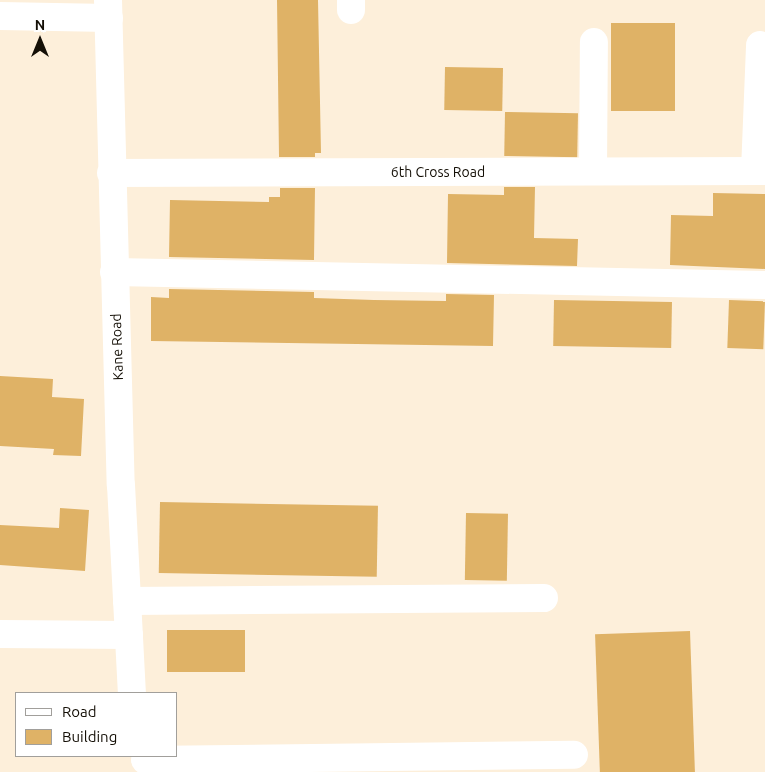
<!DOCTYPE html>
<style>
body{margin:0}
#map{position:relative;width:765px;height:772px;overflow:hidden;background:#fdefda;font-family:Ubuntu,sans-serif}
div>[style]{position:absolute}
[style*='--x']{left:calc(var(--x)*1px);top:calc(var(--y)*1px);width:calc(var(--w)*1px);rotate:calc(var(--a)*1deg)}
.building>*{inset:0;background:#dfb266;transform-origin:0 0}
.street>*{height:28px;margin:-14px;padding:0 14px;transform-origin:14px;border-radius:14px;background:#fff}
span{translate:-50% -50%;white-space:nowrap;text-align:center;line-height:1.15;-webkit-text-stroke:4.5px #fff;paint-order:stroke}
.street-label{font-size:14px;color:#140f06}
.legend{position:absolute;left:15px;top:692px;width:162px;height:65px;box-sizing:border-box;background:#fff;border:1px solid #a19f9b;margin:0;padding:6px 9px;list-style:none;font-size:15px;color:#140f06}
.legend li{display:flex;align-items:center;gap:10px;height:25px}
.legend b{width:25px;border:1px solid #a19f9b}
.north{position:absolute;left:15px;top:15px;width:50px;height:50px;-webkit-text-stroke:4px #fff;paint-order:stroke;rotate:0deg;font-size:14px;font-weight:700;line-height:20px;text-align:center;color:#140f06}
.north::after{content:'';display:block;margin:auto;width:18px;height:22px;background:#140f06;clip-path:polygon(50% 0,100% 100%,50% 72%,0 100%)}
</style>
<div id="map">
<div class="building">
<div style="clip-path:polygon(277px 0,318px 0,321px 153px,315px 153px,315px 157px,279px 157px)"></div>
<div style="left:611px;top:23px;width:64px;height:88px"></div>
<div style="left:445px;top:67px;width:58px;height:43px;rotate:1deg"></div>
<div style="left:505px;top:112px;width:73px;height:44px;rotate:1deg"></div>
<div style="clip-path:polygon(504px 187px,535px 187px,534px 238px,578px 239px,577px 266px,447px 263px,448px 194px,504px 195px)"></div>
<div style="clip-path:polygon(280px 188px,315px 188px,314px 260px,169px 257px,170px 200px,269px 202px,269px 197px,280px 197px)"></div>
<div style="clip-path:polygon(713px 193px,765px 194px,765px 269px,670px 265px,671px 215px,713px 216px)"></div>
<div style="clip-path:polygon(169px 289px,314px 292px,314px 298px,374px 300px,446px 301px,446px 294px,494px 295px,493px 346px,151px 341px,151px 297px,169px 298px)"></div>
<div style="left:554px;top:300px;width:118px;height:46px;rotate:1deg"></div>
<div style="left:729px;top:300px;width:36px;height:48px;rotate:2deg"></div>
<div style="clip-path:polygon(0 376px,53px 379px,52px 397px,84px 399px,81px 456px,53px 455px,54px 449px,0 446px)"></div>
<div style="left:160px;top:502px;width:218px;height:71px;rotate:1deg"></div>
<div style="clip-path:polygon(60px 508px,89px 510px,85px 571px,0 565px,0 525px,59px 528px)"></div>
<div style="left:466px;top:513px;width:42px;height:67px;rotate:1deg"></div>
<div style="left:245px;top:630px;width:42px;height:78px;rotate:90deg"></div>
<div style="left:690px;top:631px;width:141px;height:95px;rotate:88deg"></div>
</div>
<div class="street">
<div style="--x:108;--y:0;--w:485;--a:88.5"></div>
<div style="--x:121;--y:485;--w:208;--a:87"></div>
<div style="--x:351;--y:0;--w:10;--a:90"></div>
<div style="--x:0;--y:16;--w:109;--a:1.1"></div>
<div style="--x:593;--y:171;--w:129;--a:-89.6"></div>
<div style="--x:755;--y:171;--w:126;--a:-87.7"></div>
<div style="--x:111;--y:173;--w:654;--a:-0.18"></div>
<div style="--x:114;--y:272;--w:651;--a:1.14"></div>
<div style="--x:127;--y:601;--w:417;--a:-0.4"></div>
<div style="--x:0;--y:634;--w:129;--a:0.4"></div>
<div style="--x:145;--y:760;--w:429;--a:-0.7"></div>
</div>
<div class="street-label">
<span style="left:438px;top:172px">6th Cross Road</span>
<span style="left:117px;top:347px;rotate:-92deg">Kane Road</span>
</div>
<ul class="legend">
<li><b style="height:6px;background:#fff"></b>Road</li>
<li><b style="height:14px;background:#dfb266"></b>Building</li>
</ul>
<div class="north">N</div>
</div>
